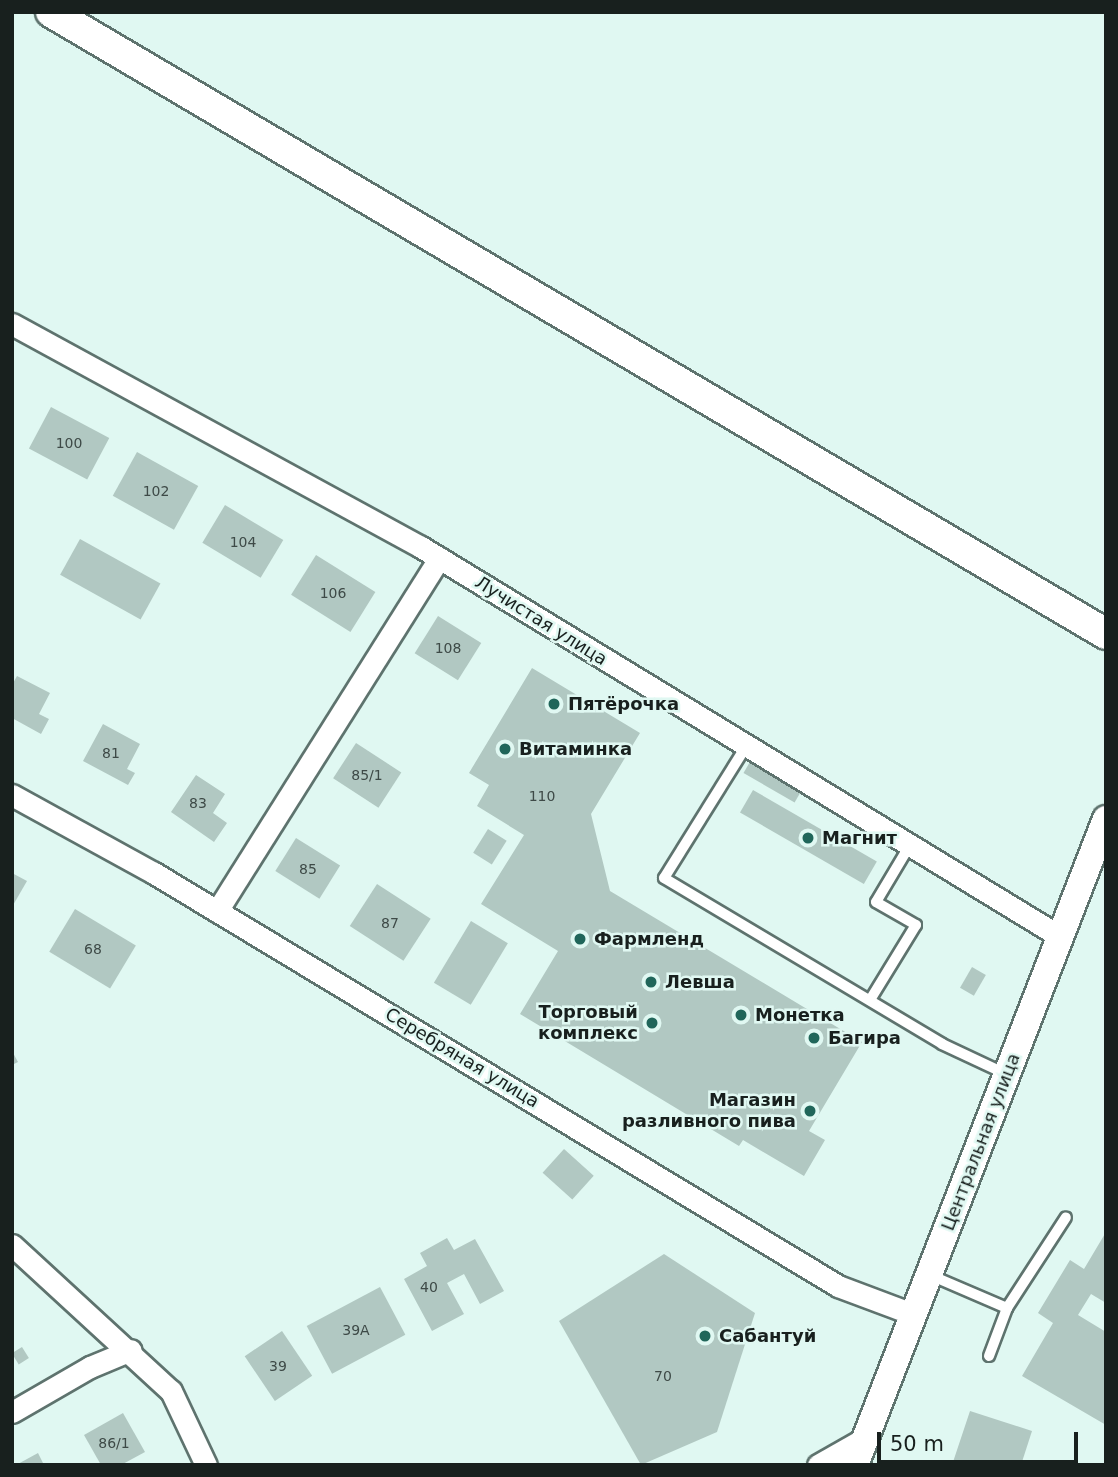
<!DOCTYPE html>
<meta charset="utf-8">
<style>
body{margin:0}
#map{position:relative;width:1118px;height:1477px;overflow:hidden;background:#e0f8f2;font-family:"DejaVu Sans",sans-serif}
div>[style]{position:absolute}
[style*='--x']{left:calc(var(--x)*1px);top:calc(var(--y)*1px);width:calc(var(--w)*1px);rotate:calc(var(--a)*1deg)}
.building>*{inset:0;background:#b1c8c2;transform-origin:0 0}
.roads{filter:drop-shadow(2px 0 #5e736e) drop-shadow(-2px 0 #5e736e) drop-shadow(0 2px #5e736e) drop-shadow(0 -2px #5e736e)}
.service>*{height:10px;margin:-5px;padding:0 5px;transform-origin:5px;border-radius:5px;background:#fff}
.minor>*{height:21px;margin:-10.5px;padding:0 10.5px;transform-origin:10.5px;border-radius:10.5px;background:#fff}
.tertiary>*{height:26px;margin:-13px;padding:0 13px;transform-origin:13px;border-radius:13px;background:#fff}
.secondary>*{height:30px;margin:-15px;padding:0 15px;transform-origin:15px;border-radius:15px;background:#fff}
.dots>*{width:19px;height:19px;translate:-50% -50%;box-sizing:border-box;border:4px solid #e0f8f2;border-radius:50%}
span{translate:-50% -50%;white-space:nowrap;text-align:center;line-height:1.15;-webkit-text-stroke:5px #e0f8f2;paint-order:stroke}
.number-label{font-size:14px;color:#3e4a47}
.number-label span{-webkit-text-stroke-width:0}
.street-label{font-size:18px;color:#18201e}
.poi-label{font-size:18px;color:#18201e;font-weight:700}
.left{translate:0 -50%;text-align:left}
.right{translate:-100% -50%;text-align:right}
.frame{position:absolute;inset:0;border:14px solid #18201e;pointer-events:none}
.scale{position:absolute;left:877px;top:1432px;width:201px;height:32px;box-sizing:border-box;border:4px solid #18201e;border-top:0;padding-left:9px;font-size:21px;line-height:24px;white-space:nowrap;color:#18201e;-webkit-text-stroke:5px #e0f8f2;paint-order:stroke}
</style>
<div id="map">
<div class="building">
<div style="left:51px;top:407px;width:66px;height:47px;rotate:28deg"></div>
<div style="left:137px;top:452px;width:70px;height:50px;rotate:29deg"></div>
<div style="left:225px;top:505px;width:68px;height:44px;rotate:31deg"></div>
<div style="left:80px;top:539px;width:92px;height:41px;rotate:29deg"></div>
<div style="left:316px;top:555px;width:70px;height:47px;rotate:32deg"></div>
<div style="left:438px;top:616px;width:51px;height:44px;rotate:32deg"></div>
<div style="clip-path:polygon(532px 668px,640px 733px,591px 814px,610px 891px,862px 1042px,809px 1131px,825px 1140px,804px 1176px,743px 1140px,739px 1146px,520px 1014px,558px 951px,481px 904px,524px 835px,477px 806px,489px 785px,469px 773px)"></div>
<div style="clip-path:polygon(17px 676px,50px 693px,39px 714px,49px 719px,41px 734px,12px 718px,12px 685px)"></div>
<div style="clip-path:polygon(103px 724px,140px 744px,127px 769px,135px 773px,128px 785px,83px 761px)"></div>
<div style="left:356px;top:743px;width:54px;height:42px;rotate:33deg"></div>
<div style="left:751px;top:760px;width:59px;height:15px;rotate:30deg"></div>
<div style="clip-path:polygon(196px 775px,225px 794px,213px 813px,227px 823px,214px 842px,171px 812px)"></div>
<div style="left:753px;top:790px;width:143px;height:26px;rotate:30deg"></div>
<div style="left:488px;top:829px;width:22px;height:28px;rotate:32deg"></div>
<div style="left:296px;top:838px;width:52px;height:39px;rotate:32deg"></div>
<div style="clip-path:polygon(12px 873px,27px 881px,12px 907px)"></div>
<div style="left:377px;top:884px;width:64px;height:50px;rotate:33deg"></div>
<div style="left:75px;top:909px;width:71px;height:50px;rotate:31deg"></div>
<div style="left:471px;top:921px;width:43px;height:72px;rotate:31deg"></div>
<div style="left:972px;top:967px;width:16px;height:24px;rotate:30deg"></div>
<div style="clip-path:polygon(12px 1051px,18px 1062px,12px 1065px)"></div>
<div style="left:564px;top:1149px;width:40px;height:32px;rotate:42deg"></div>
<div style="clip-path:polygon(1106px 1232px,1106px 1303px,1091px 1294px,1078px 1315px,1106px 1332px,1106px 1425px,1022px 1376px,1053px 1323px,1038px 1313px,1070px 1260px,1084px 1269px)"></div>
<div style="clip-path:polygon(447px 1238px,454px 1250px,475px 1239px,504px 1291px,480px 1304px,464px 1274px,447px 1283px,464px 1314px,432px 1331px,404px 1279px,427px 1266px,420px 1253px)"></div>
<div style="clip-path:polygon(664px 1254px,755px 1313px,717px 1432px,641px 1465px,559px 1321px)"></div>
<div style="left:380px;top:1287px;width:54px;height:83px;rotate:62deg"></div>
<div style="left:282px;top:1331px;width:54px;height:45px;rotate:56deg"></div>
<div style="left:22px;top:1347px;width:13px;height:12px;rotate:58deg"></div>
<div style="clip-path:polygon(970px 1411px,1032px 1431px,1021px 1465px,952px 1465px)"></div>
<div style="clip-path:polygon(123px 1413px,145px 1452px,121px 1465px,101px 1465px,84px 1435px)"></div>
<div style="clip-path:polygon(38px 1453px,44px 1465px,16px 1465px)"></div>
</div>
<div class="roads">
<div class="service">
<div style="--x:745;--y:748;--w:153;--a:121.9"></div>
<div style="--x:664;--y:878;--w:324;--a:30.8"></div>
<div style="--x:942;--y:1044;--w:71;--a:25.1"></div>
<div style="--x:870;--y:1000;--w:88;--a:-58.5"></div>
<div style="--x:916;--y:925;--w:46;--a:-150.1"></div>
<div style="--x:876;--y:902;--w:66;--a:-59.2"></div>
<div style="--x:930;--y:1275;--w:84;--a:23.2"></div>
<div style="--x:1007;--y:1308;--w:108;--a:-57"></div>
<div style="--x:989;--y:1356;--w:51;--a:-69.4"></div>
</div>
<div class="minor">
<div style="--x:12;--y:324;--w:466;--a:28.6"></div>
<div style="--x:421;--y:547;--w:747;--a:31.37"></div>
<div style="--x:12;--y:795;--w:162;--a:28.8"></div>
<div style="--x:154;--y:873;--w:799;--a:31.12"></div>
<div style="--x:838;--y:1286;--w:82;--a:20.6"></div>
<div style="--x:217;--y:911;--w:417;--a:-57.8"></div>
<div style="--x:12;--y:1245;--w:216;--a:42.6"></div>
<div style="--x:171;--y:1391;--w:82;--a:64.7"></div>
<div style="--x:12;--y:1412;--w:90;--a:-30"></div>
<div style="--x:90;--y:1367;--w:44;--a:-22.5"></div>
<div style="--x:818;--y:1465;--w:56;--a:-29.7"></div>
</div>
<div class="tertiary">
<div style="--x:855;--y:1465;--w:693;--a:-68.77"></div>
</div>
<div class="secondary">
<div style="--x:51;--y:12;--w:1225;--a:30.52"></div>
</div>
</div>
<div class="dots">
<div style="left:554px;top:704px;background:#20665a"></div>
<div style="left:505px;top:749px;background:#20665a"></div>
<div style="left:808px;top:838px;background:#20665a"></div>
<div style="left:580px;top:939px;background:#20665a"></div>
<div style="left:651px;top:982px;background:#20665a"></div>
<div style="left:741px;top:1015px;background:#20665a"></div>
<div style="left:652px;top:1023px;background:#20665a"></div>
<div style="left:814px;top:1038px;background:#20665a"></div>
<div style="left:810px;top:1111px;background:#20665a"></div>
<div style="left:705px;top:1336px;background:#20665a"></div>
</div>
<div class="number-label">
<span style="left:69px;top:443px">100</span>
<span style="left:156px;top:491px">102</span>
<span style="left:243px;top:542px">104</span>
<span style="left:333px;top:593px">106</span>
<span style="left:448px;top:648px">108</span>
<span style="left:111px;top:753px">81</span>
<span style="left:367px;top:775px">85/1</span>
<span style="left:542px;top:796px">110</span>
<span style="left:198px;top:803px">83</span>
<span style="left:308px;top:869px">85</span>
<span style="left:390px;top:923px">87</span>
<span style="left:93px;top:949px">68</span>
<span style="left:429px;top:1287px">40</span>
<span style="left:356px;top:1330px">39А</span>
<span style="left:278px;top:1366px">39</span>
<span style="left:663px;top:1376px">70</span>
<span style="left:114px;top:1443px">86/1</span>
</div>
<div class="street-label">
<span style="left:541px;top:621px;rotate:32deg">Лучистая улица</span>
<span style="left:462px;top:1058px;rotate:31deg">Серебряная улица</span>
<span style="left:981px;top:1142px;rotate:-69deg">Центральная улица</span>
</div>
<div class="poi-label">
<span class="left" style="left:568px;top:704px">Пятёрочка</span>
<span class="left" style="left:519px;top:749px">Витаминка</span>
<span class="left" style="left:822px;top:838px">Магнит</span>
<span class="left" style="left:594px;top:939px">Фармленд</span>
<span class="left" style="left:665px;top:982px">Левша</span>
<span class="right" style="left:638px;top:1023px">Торговый<br>комплекс</span>
<span class="left" style="left:755px;top:1015px">Монетка</span>
<span class="left" style="left:828px;top:1038px">Багира</span>
<span class="right" style="left:796px;top:1111px">Магазин<br>разливного пива</span>
<span class="left" style="left:719px;top:1336px">Сабантуй</span>
</div>
<div class="frame"></div>
<div class="scale">50 m</div>
</div>
